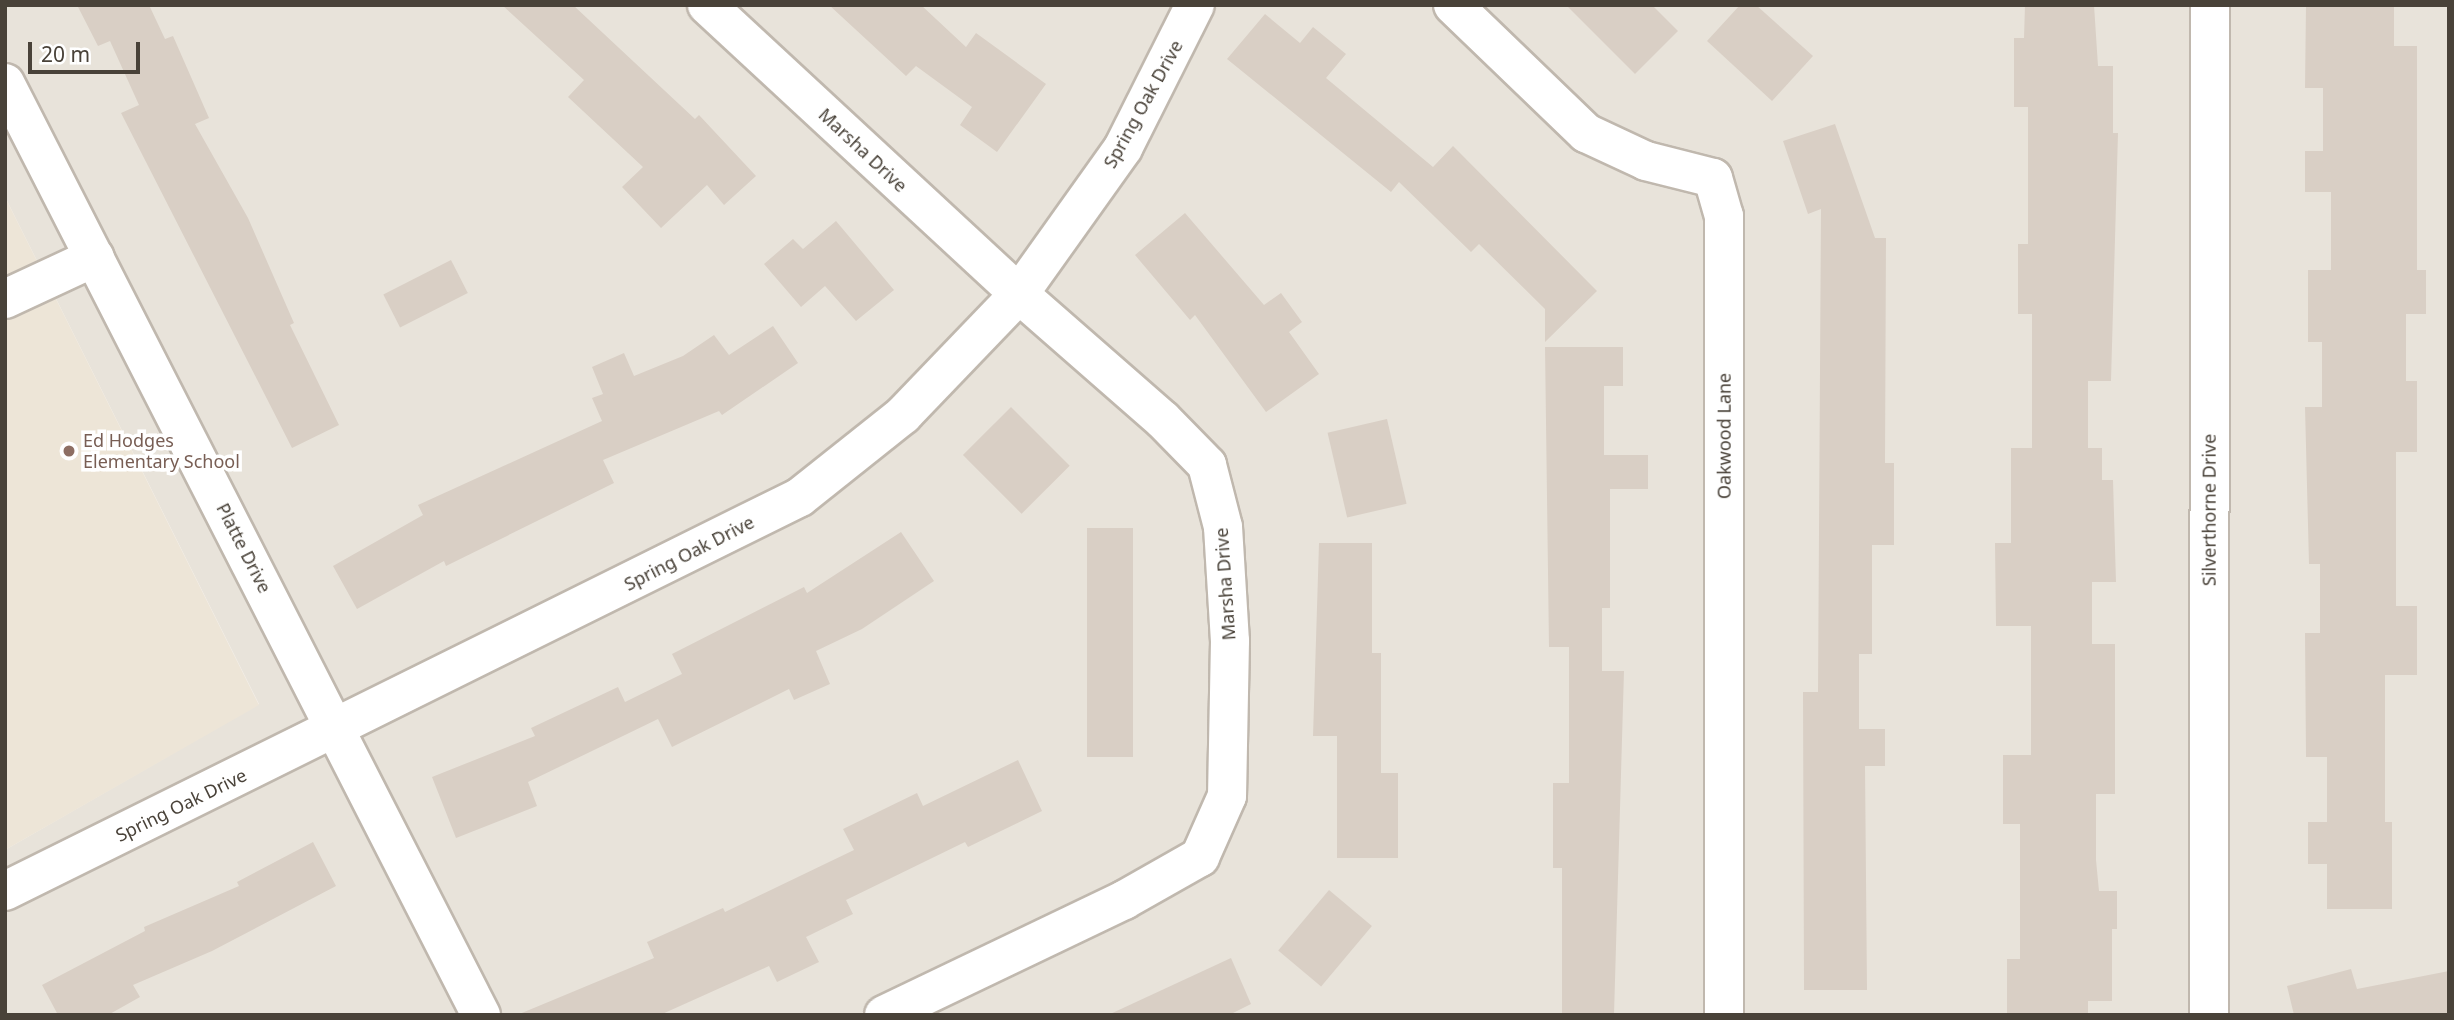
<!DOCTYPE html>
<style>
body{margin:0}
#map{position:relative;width:2454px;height:1020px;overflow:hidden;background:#f5f1ec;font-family:"Noto Sans",sans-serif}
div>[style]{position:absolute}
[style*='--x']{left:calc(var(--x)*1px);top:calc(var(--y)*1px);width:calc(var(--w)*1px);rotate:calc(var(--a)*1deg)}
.residential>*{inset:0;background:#e8e3da}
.education>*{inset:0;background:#ede5d7}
.building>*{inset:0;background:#d9cfc5;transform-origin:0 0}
.roads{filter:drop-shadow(2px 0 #c0b8ae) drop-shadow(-2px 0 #c0b8ae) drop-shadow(0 2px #c0b8ae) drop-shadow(0 -2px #c0b8ae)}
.minor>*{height:38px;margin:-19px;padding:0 19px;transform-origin:19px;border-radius:19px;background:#fff}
.dots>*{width:19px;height:19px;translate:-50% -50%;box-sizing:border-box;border:4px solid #fff;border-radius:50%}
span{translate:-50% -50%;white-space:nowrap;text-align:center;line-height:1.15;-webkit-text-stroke:7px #fff;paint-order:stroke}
.street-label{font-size:18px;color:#494239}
.education-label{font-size:18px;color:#785e54}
.left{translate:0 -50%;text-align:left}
.frame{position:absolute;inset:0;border:7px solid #494239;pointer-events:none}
.scale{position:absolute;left:28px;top:42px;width:112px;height:32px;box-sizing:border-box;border:4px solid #494239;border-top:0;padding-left:9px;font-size:21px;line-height:24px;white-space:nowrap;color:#494239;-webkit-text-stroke:5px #fff;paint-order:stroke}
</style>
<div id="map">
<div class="residential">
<div style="clip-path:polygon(5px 5px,2449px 5px,2449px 1015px,5px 1015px,5px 850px,259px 704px,5px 197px)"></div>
</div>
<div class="education">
<div style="clip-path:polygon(5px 197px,259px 705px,5px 850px)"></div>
</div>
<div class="building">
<div style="clip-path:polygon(77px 5px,149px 5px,165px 39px,173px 36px,209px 118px,195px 124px,248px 218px,294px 323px,290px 325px,339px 425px,292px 448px,121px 113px,139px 105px,110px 41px,98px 46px)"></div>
<div style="clip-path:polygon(502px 5px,573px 5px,695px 119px,699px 115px,756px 176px,724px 205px,707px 185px,661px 228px,622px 187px,643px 167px,568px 97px,584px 80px)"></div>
<div style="clip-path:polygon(829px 5px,921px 5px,966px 47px,976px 33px,1046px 84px,997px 152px,960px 125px,972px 107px,916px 66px,906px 76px)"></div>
<div style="clip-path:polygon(1566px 5px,1652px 5px,1678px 31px,1635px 74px)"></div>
<div style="clip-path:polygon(1740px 5px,1756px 5px,1813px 56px,1772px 101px,1707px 41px)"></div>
<div style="clip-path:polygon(2025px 5px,2094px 5px,2098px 66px,2113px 66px,2113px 133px,2118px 133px,2111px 381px,2088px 381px,2088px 448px,2102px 448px,2102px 480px,2113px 480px,2116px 582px,2092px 582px,2092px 644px,2115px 644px,2115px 794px,2096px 794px,2096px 860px,2099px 891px,2117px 891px,2117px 929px,2112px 929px,2112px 1001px,2088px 1001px,2088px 1015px,2007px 1015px,2007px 959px,2020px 959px,2020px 824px,2003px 824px,2003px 755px,2031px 755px,2031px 626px,1996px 626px,1995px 543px,2011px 543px,2011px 448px,2032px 448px,2032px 314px,2018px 314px,2018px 244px,2028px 244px,2028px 107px,2014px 107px,2014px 38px,2024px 38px)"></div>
<div style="clip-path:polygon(2306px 5px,2394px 5px,2394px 46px,2417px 46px,2417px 270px,2426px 270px,2426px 314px,2406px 314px,2406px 381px,2417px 381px,2417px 452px,2396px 452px,2396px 606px,2417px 606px,2417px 675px,2385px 675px,2385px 822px,2392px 822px,2392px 909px,2327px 909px,2327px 864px,2308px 864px,2308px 822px,2327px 822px,2327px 757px,2306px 757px,2305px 633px,2320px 633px,2320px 564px,2309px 564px,2305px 407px,2322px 407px,2322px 342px,2308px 342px,2308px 270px,2331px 270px,2331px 192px,2305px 192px,2305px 151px,2323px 151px,2323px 88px,2305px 88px)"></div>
<div style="clip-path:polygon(1265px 14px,1300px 43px,1313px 27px,1346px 54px,1326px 78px,1433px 167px,1453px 146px,1597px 291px,1545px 342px,1545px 309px,1479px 244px,1471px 252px,1399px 182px,1391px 192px,1227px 59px)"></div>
<div style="clip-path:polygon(1835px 124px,1875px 238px,1886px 238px,1885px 463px,1894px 463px,1894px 545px,1872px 545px,1872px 654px,1859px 654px,1859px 729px,1885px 729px,1885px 766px,1865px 766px,1867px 990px,1804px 990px,1803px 692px,1818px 692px,1821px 209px,1808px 214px,1783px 141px)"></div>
<div style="clip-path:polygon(1185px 213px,1264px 305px,1281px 293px,1302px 322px,1289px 332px,1319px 374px,1266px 412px,1195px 315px,1190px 320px,1135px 255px)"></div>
<div style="clip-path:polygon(836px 221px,894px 290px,856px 321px,825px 286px,801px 307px,764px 264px,793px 239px,803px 249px)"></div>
<div style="left:451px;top:260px;width:37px;height:76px;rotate:63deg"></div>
<div style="clip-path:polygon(773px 326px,798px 363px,722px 415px,719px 411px,603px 460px,614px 483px,446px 566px,444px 561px,357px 609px,333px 566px,423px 515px,418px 505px,602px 421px,592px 398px,603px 394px,592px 367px,624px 353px,634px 376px,683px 356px,714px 335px,729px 355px)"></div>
<div style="clip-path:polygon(1545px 347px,1623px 347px,1623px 386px,1604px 386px,1604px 455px,1648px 455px,1648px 489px,1610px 489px,1610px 608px,1602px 608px,1602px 671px,1624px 671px,1614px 1015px,1562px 1015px,1562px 868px,1553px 868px,1553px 783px,1569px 783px,1569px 647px,1549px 647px)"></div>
<div style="left:1011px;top:407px;width:83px;height:68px;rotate:45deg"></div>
<div style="left:1387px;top:419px;width:87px;height:61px;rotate:77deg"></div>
<div style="left:1087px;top:528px;width:46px;height:229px"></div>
<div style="clip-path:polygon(901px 532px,934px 581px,862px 629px,816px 651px,830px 684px,794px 700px,789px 689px,672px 747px,658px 719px,528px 782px,537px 806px,456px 838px,432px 777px,535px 736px,531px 728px,618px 687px,625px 702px,682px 674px,672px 654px,804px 587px,807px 593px)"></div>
<div style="clip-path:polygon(1319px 543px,1372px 543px,1372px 653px,1381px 653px,1381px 773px,1398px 773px,1398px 858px,1337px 858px,1337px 736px,1313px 736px)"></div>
<div style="clip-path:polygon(1018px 760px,1042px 811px,968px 847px,965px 842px,846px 900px,853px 914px,806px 937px,819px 962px,777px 982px,769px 966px,660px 1015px,517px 1015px,654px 958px,647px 942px,723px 908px,725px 912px,854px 850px,843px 829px,917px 793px,923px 806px)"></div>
<div style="clip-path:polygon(313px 842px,336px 886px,212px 951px,133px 985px,140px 997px,108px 1015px,58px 1015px,42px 985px,145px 931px,144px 927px,239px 886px,237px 882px)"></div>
<div style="left:1329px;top:890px;width:56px;height:79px;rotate:40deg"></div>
<div style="clip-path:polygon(1231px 958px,1251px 1004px,1229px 1015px,1108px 1015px)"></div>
<div style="clip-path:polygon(2351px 969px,2357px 989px,2449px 971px,2449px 1015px,2294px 1015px,2287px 986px)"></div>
</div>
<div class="roads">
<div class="minor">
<div style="--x:707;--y:5;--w:425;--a:42.8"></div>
<div style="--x:1019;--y:294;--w:191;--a:41.2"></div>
<div style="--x:1163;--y:420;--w:63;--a:45.6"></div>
<div style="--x:1207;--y:465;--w:64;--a:75.5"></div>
<div style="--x:1223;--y:527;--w:114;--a:86.5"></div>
<div style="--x:1230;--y:641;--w:155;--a:91.1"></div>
<div style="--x:1227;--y:796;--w:67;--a:113.9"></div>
<div style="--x:1200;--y:857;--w:87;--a:150.5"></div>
<div style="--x:1124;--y:900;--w:266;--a:154.4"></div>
<div style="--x:1453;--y:5;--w:185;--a:43.9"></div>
<div style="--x:1586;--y:133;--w:66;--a:25"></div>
<div style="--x:1646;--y:161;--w:69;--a:14.2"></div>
<div style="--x:1713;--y:178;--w:40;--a:74"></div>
<div style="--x:1724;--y:216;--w:799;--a:90"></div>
<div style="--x:5;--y:83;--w:1047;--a:62.95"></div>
<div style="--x:5;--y:299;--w:99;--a:-25"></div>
<div style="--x:5;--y:891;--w:887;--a:-26.36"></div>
<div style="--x:800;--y:497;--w:132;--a:-38.5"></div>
<div style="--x:903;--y:415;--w:168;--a:-46.2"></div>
<div style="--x:1019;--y:294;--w:179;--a:-54.5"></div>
<div style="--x:1123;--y:148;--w:160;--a:-63.3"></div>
<div style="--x:2209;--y:1015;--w:1010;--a:-89.94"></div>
</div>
</div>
<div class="dots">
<div style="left:69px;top:451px;background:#8d6e63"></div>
</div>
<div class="street-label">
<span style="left:1143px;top:104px;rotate:-61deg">Spring Oak Drive</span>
<span style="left:863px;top:150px;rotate:43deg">Marsha Drive</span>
<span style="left:1724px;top:436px;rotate:-90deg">Oakwood Lane</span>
<span style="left:2209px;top:510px;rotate:-90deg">Silverthorne Drive</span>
<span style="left:244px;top:548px;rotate:63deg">Platte Drive</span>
<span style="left:689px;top:553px;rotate:-27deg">Spring Oak Drive</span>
<span style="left:1225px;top:584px;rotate:-94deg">Marsha Drive</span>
<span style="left:181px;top:805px;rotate:-26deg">Spring Oak Drive</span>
</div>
<div class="education-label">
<span class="left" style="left:83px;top:451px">Ed Hodges<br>Elementary School</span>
</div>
<div class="frame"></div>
<div class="scale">20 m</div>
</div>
